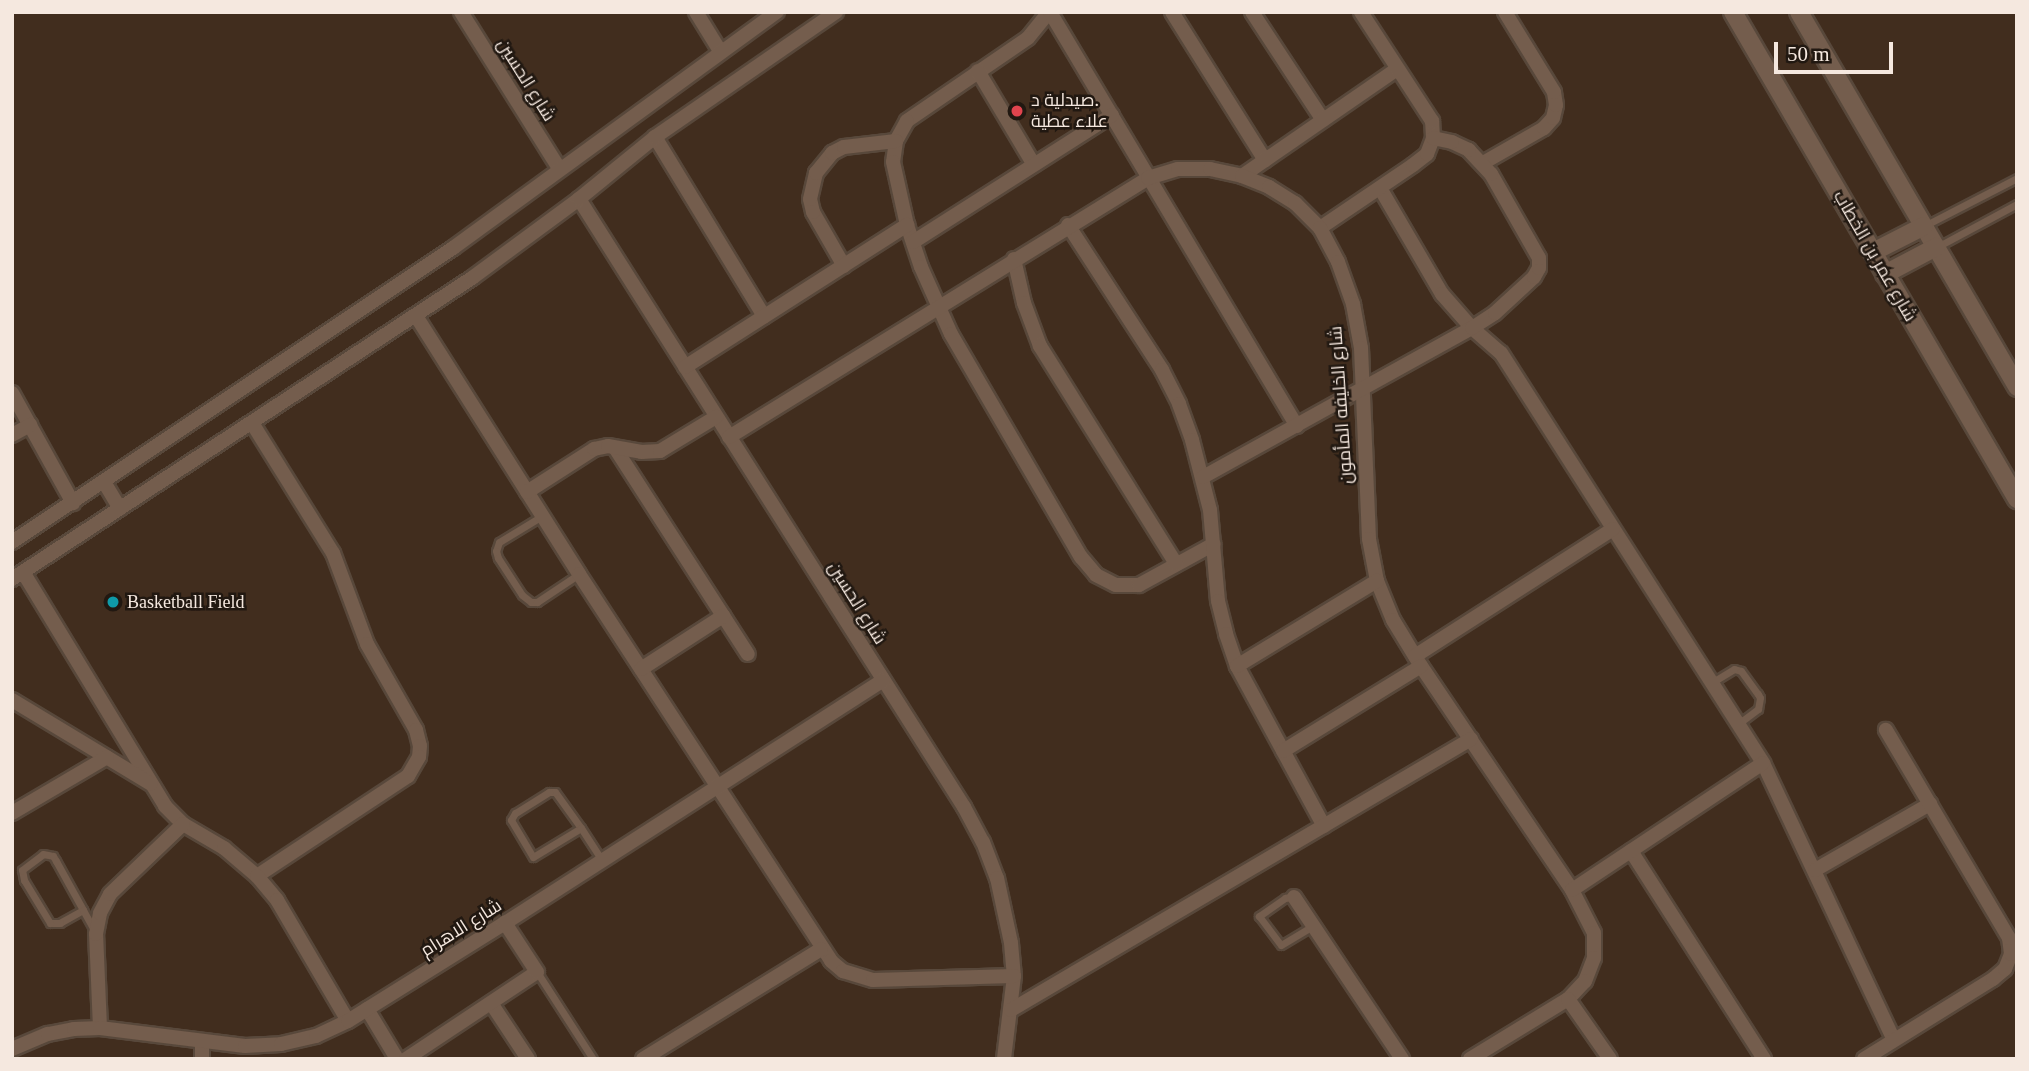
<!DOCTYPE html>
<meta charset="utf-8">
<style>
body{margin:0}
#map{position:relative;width:2029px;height:1071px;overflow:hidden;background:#412d1e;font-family:"Times New Roman",Cairo,serif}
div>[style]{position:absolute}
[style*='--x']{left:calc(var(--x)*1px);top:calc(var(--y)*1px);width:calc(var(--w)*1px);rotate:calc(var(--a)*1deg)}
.roads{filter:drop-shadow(2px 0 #58483b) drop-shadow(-2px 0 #58483b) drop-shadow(0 2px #58483b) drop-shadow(0 -2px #58483b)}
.service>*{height:7px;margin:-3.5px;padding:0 3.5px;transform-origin:3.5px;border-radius:3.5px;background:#745d4d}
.minor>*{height:14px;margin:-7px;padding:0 7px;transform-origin:7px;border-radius:7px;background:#745d4d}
.tertiary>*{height:18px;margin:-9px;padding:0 9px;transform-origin:9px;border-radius:9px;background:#745d4d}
.dots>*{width:19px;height:19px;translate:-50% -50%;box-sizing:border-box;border:4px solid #211811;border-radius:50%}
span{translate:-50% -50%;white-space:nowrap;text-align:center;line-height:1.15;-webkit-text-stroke:5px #211811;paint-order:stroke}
.street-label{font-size:18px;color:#f5e8df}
.poi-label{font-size:18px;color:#f5e8df}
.left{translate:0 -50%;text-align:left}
.frame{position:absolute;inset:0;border:14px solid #f5e8df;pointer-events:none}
.scale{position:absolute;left:1774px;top:42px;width:119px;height:32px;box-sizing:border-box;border:4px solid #f5e8df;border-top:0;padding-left:9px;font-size:21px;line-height:24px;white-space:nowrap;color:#f5e8df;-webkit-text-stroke:5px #211811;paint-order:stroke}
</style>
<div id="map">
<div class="roads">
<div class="service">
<div style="--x:1924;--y:226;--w:105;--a:-27.3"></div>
<div style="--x:1937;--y:247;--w:91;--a:-28.3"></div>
<div style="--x:542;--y:516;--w:50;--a:148.8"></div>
<div style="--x:499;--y:542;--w:9;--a:108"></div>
<div style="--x:496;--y:551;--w:7;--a:74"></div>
<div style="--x:498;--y:558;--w:44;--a:57"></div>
<div style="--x:522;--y:595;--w:11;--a:38"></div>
<div style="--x:531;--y:602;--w:6;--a:0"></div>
<div style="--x:537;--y:602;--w:50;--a:-33.7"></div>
<div style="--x:1711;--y:683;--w:27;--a:-31"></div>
<div style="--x:1734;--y:669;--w:7;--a:16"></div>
<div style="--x:1741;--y:671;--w:29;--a:54"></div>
<div style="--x:1758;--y:694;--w:4;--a:63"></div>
<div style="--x:1760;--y:698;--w:11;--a:100"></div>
<div style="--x:1758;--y:709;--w:25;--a:143"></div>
<div style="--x:581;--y:828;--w:44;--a:-125.8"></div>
<div style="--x:555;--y:792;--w:6;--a:180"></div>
<div style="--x:549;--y:792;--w:40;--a:148"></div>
<div style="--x:515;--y:813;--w:8;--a:120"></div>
<div style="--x:511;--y:820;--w:43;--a:59.3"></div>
<div style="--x:533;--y:857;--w:56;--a:-31.1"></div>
<div style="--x:581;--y:828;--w:38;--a:57"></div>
<div style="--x:1294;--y:896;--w:9;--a:167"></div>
<div style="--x:1285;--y:898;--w:32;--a:145"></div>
<div style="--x:1259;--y:916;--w:36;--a:53"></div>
<div style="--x:1281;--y:945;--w:37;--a:-31"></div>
<div style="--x:83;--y:910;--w:26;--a:151"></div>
<div style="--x:60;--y:923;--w:10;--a:180"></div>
<div style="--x:50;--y:923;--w:50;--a:-121.2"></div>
<div style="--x:24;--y:880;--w:10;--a:-101"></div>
<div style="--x:22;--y:870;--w:26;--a:-37"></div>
<div style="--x:43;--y:854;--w:10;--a:11"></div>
<div style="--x:53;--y:856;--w:6;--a:59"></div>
<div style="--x:56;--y:861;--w:56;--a:61.1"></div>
<div style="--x:83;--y:910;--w:23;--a:61"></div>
<div style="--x:537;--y:972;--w:103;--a:57.2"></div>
</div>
<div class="minor">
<div style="--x:461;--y:12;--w:184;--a:57.9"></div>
<div style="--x:696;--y:12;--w:46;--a:58.4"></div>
<div style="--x:1049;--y:12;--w:33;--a:129"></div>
<div style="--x:1028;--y:38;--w:147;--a:145.6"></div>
<div style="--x:907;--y:121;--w:23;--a:119"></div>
<div style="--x:896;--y:141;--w:21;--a:98"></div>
<div style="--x:893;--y:162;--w:65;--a:77.5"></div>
<div style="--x:907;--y:225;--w:44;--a:71.6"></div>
<div style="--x:921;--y:267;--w:73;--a:65.9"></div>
<div style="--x:951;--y:334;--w:258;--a:59.8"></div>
<div style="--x:1081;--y:557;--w:23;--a:50"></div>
<div style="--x:1096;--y:575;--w:22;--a:27"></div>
<div style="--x:1116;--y:585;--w:23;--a:0"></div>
<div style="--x:1139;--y:585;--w:85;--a:-28.7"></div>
<div style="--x:1050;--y:12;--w:482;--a:59.2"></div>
<div style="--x:1172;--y:12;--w:175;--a:57.9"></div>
<div style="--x:1252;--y:12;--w:129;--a:56.7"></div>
<div style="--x:978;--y:71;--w:109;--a:59.2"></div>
<div style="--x:655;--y:137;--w:210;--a:58.7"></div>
<div style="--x:1483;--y:163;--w:70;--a:-29.8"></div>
<div style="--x:1544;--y:128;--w:13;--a:-48"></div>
<div style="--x:1553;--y:118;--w:13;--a:-77"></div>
<div style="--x:1556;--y:105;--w:13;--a:-99"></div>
<div style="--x:1554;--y:92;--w:94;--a:-121.5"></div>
<div style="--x:1242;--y:176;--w:188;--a:-34.6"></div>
<div style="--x:1380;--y:188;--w:123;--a:59.7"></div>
<div style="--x:1442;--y:294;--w:45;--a:48.6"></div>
<div style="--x:1472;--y:328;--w:38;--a:41"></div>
<div style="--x:1501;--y:353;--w:487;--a:57.4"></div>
<div style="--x:1763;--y:763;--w:306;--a:64.7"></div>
<div style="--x:579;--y:199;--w:720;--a:57.66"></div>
<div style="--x:964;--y:807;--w:40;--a:62"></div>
<div style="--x:983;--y:842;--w:39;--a:69"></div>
<div style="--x:997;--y:878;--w:66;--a:77.8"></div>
<div style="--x:1011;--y:943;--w:33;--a:85"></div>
<div style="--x:1014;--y:976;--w:84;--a:96.9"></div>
<div style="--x:1068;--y:225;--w:173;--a:57"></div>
<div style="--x:1162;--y:370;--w:38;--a:63"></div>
<div style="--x:1179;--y:404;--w:38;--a:70"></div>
<div style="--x:1192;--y:440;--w:72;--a:75.6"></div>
<div style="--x:1210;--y:510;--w:91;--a:85"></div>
<div style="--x:1218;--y:601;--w:34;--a:76"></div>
<div style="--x:1226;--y:634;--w:34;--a:71"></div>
<div style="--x:1237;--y:666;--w:182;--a:61.5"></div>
<div style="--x:1320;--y:228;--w:112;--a:-34.1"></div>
<div style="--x:1413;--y:165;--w:18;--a:-38"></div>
<div style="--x:1427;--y:154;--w:17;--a:-69"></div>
<div style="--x:1433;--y:138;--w:17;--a:-93"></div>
<div style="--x:1432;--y:121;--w:130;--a:-123.1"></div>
<div style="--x:913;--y:242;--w:236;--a:-32.5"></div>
<div style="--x:1014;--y:259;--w:45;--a:77.2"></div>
<div style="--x:1024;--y:303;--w:46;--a:69.6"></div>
<div style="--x:1040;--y:346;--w:257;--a:58"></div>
<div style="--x:844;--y:266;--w:62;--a:-119.9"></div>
<div style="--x:813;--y:212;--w:13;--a:-103"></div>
<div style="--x:810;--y:199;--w:27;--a:-77"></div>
<div style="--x:816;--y:173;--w:26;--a:-51"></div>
<div style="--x:832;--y:153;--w:13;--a:-27"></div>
<div style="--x:844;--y:147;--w:52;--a:-6.6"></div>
<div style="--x:416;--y:316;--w:305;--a:57.7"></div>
<div style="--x:579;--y:574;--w:462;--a:56.9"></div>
<div style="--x:831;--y:961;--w:16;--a:40"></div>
<div style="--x:843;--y:971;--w:31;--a:17"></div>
<div style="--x:873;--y:980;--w:141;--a:-1.6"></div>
<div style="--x:685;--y:367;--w:264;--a:-32.6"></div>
<div style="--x:12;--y:393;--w:126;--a:61"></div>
<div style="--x:252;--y:423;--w:153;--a:58.1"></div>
<div style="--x:333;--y:553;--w:97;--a:69.5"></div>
<div style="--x:367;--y:644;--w:99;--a:60.3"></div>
<div style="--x:416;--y:730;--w:16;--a:76"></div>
<div style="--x:420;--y:746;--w:11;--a:95"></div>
<div style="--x:419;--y:757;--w:22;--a:120"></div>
<div style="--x:408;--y:776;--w:181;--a:146.5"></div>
<div style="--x:12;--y:435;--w:21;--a:-29"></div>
<div style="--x:729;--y:437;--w:493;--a:-31.7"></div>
<div style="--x:1148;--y:178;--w:31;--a:-17"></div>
<div style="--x:1178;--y:169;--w:32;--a:0"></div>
<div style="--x:1210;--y:169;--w:33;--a:12"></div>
<div style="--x:1242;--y:176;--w:29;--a:22"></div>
<div style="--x:1269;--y:187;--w:31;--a:32"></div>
<div style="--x:1295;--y:203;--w:35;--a:45"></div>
<div style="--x:1320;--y:228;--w:38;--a:62"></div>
<div style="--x:1338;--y:262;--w:45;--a:70.3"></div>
<div style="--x:1353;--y:304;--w:45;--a:79.7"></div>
<div style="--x:1361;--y:348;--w:191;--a:87.6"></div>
<div style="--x:1369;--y:539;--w:43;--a:79.2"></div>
<div style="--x:1377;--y:581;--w:42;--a:67.7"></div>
<div style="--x:1393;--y:620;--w:54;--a:58.7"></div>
<div style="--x:1421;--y:666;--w:270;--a:56"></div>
<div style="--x:1572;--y:890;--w:48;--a:62.9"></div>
<div style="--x:1594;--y:933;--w:25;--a:90"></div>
<div style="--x:1594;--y:958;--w:25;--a:111"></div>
<div style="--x:1585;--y:981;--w:25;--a:133"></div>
<div style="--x:1568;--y:999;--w:115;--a:148.5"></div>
<div style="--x:615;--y:448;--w:245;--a:57.2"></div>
<div style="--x:1203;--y:477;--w:308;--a:-29"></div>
<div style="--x:1472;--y:328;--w:27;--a:-33"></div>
<div style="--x:1495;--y:313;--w:53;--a:-42.7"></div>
<div style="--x:1534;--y:277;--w:10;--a:-61"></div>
<div style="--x:1539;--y:268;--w:10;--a:-90"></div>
<div style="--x:1539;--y:258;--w:97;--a:-119.7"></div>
<div style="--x:1491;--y:174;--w:33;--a:-133"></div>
<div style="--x:1469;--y:150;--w:19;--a:-155"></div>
<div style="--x:1452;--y:142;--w:19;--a:-168"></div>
<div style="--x:104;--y:482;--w:31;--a:59"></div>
<div style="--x:527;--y:492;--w:80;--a:-32.7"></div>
<div style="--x:594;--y:449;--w:14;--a:-12"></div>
<div style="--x:608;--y:446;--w:34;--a:10"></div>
<div style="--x:641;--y:452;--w:19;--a:-3"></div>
<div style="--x:660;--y:451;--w:66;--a:-31.3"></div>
<div style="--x:12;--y:542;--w:530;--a:-33.69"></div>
<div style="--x:453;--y:248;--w:401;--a:-36.1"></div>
<div style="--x:23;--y:572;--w:274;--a:58.7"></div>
<div style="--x:165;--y:806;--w:25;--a:45"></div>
<div style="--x:183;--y:824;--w:48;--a:30.3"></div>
<div style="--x:224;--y:848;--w:43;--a:40.3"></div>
<div style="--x:257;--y:876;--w:31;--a:50"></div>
<div style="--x:277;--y:900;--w:140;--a:59.6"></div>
<div style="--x:12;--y:579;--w:550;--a:-33.2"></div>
<div style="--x:472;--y:278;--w:133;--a:-36.4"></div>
<div style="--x:579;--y:199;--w:98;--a:-39.2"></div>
<div style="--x:655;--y:137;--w:220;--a:-34.6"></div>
<div style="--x:1415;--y:656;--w:235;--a:-32.7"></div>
<div style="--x:1237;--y:666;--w:164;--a:-31.3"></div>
<div style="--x:641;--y:669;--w:98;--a:-32.9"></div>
<div style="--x:12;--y:700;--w:162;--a:31.1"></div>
<div style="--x:1283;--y:751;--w:162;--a:-31.6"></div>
<div style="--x:12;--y:813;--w:110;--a:-30.5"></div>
<div style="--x:1631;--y:851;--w:247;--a:57.4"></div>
<div style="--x:1815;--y:870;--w:133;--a:-29.9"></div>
<div style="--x:1572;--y:890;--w:229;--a:-33.6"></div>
<div style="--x:1294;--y:897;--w:195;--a:56.3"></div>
<div style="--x:1568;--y:999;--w:73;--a:55"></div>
<div style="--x:491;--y:1003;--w:67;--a:56.5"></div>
<div style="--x:367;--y:1009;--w:58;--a:59"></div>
<div style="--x:1011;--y:1010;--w:534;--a:-30.5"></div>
<div style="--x:100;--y:1028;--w:94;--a:-92.4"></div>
<div style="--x:96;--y:934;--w:21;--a:-79"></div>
<div style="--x:100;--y:913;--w:21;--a:-62"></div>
<div style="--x:110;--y:894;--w:101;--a:-43.8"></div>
<div style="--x:202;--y:1042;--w:17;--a:90"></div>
<div style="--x:12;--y:1049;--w:39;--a:-23"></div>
<div style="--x:48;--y:1034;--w:26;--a:-11"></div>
<div style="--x:74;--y:1029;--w:26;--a:-2"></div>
<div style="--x:100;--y:1028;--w:146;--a:7.1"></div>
<div style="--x:245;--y:1046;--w:36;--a:-3"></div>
<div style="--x:281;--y:1044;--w:36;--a:-13"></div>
<div style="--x:316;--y:1036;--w:35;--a:-25"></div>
<div style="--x:348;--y:1021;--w:185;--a:-32"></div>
<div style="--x:505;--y:923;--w:449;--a:-32.7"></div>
<div style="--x:406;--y:1059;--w:157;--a:-33.6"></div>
<div style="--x:537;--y:972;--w:59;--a:-123.1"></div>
<div style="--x:643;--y:1059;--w:209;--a:-31.7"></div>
<div style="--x:1864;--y:1059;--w:152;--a:-31.8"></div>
<div style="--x:1993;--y:979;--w:16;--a:-40"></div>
<div style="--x:2005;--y:969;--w:16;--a:-68"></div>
<div style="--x:2011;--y:954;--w:16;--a:-97"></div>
<div style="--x:2009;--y:938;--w:242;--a:-120.6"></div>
</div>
<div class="tertiary">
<div style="--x:1733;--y:12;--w:564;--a:59.75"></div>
<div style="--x:1799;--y:12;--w:434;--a:59.8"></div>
<div style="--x:1873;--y:252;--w:57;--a:-27"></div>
<div style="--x:1885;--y:274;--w:58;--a:-27.9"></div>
</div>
</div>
<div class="dots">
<div style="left:1017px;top:111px;background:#e0444e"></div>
<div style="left:113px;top:602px;background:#0f9aa8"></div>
</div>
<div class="street-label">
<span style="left:526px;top:80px;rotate:58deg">شارع الحسين</span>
<span style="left:1875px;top:256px;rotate:60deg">شارع عمر بن الخطاب</span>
<span style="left:1341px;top:405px;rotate:-94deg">شارع الخليفه المأمون</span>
<span style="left:857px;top:603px;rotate:58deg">شارع الحسين</span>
<span style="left:461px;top:928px;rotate:-32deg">شارع الاهرام</span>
</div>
<div class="poi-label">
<span class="left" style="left:1031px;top:111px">صيدلية د.<br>علاء عطية</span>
<span class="left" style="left:127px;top:602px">Basketball Field</span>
</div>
<div class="frame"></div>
<div class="scale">50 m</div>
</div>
